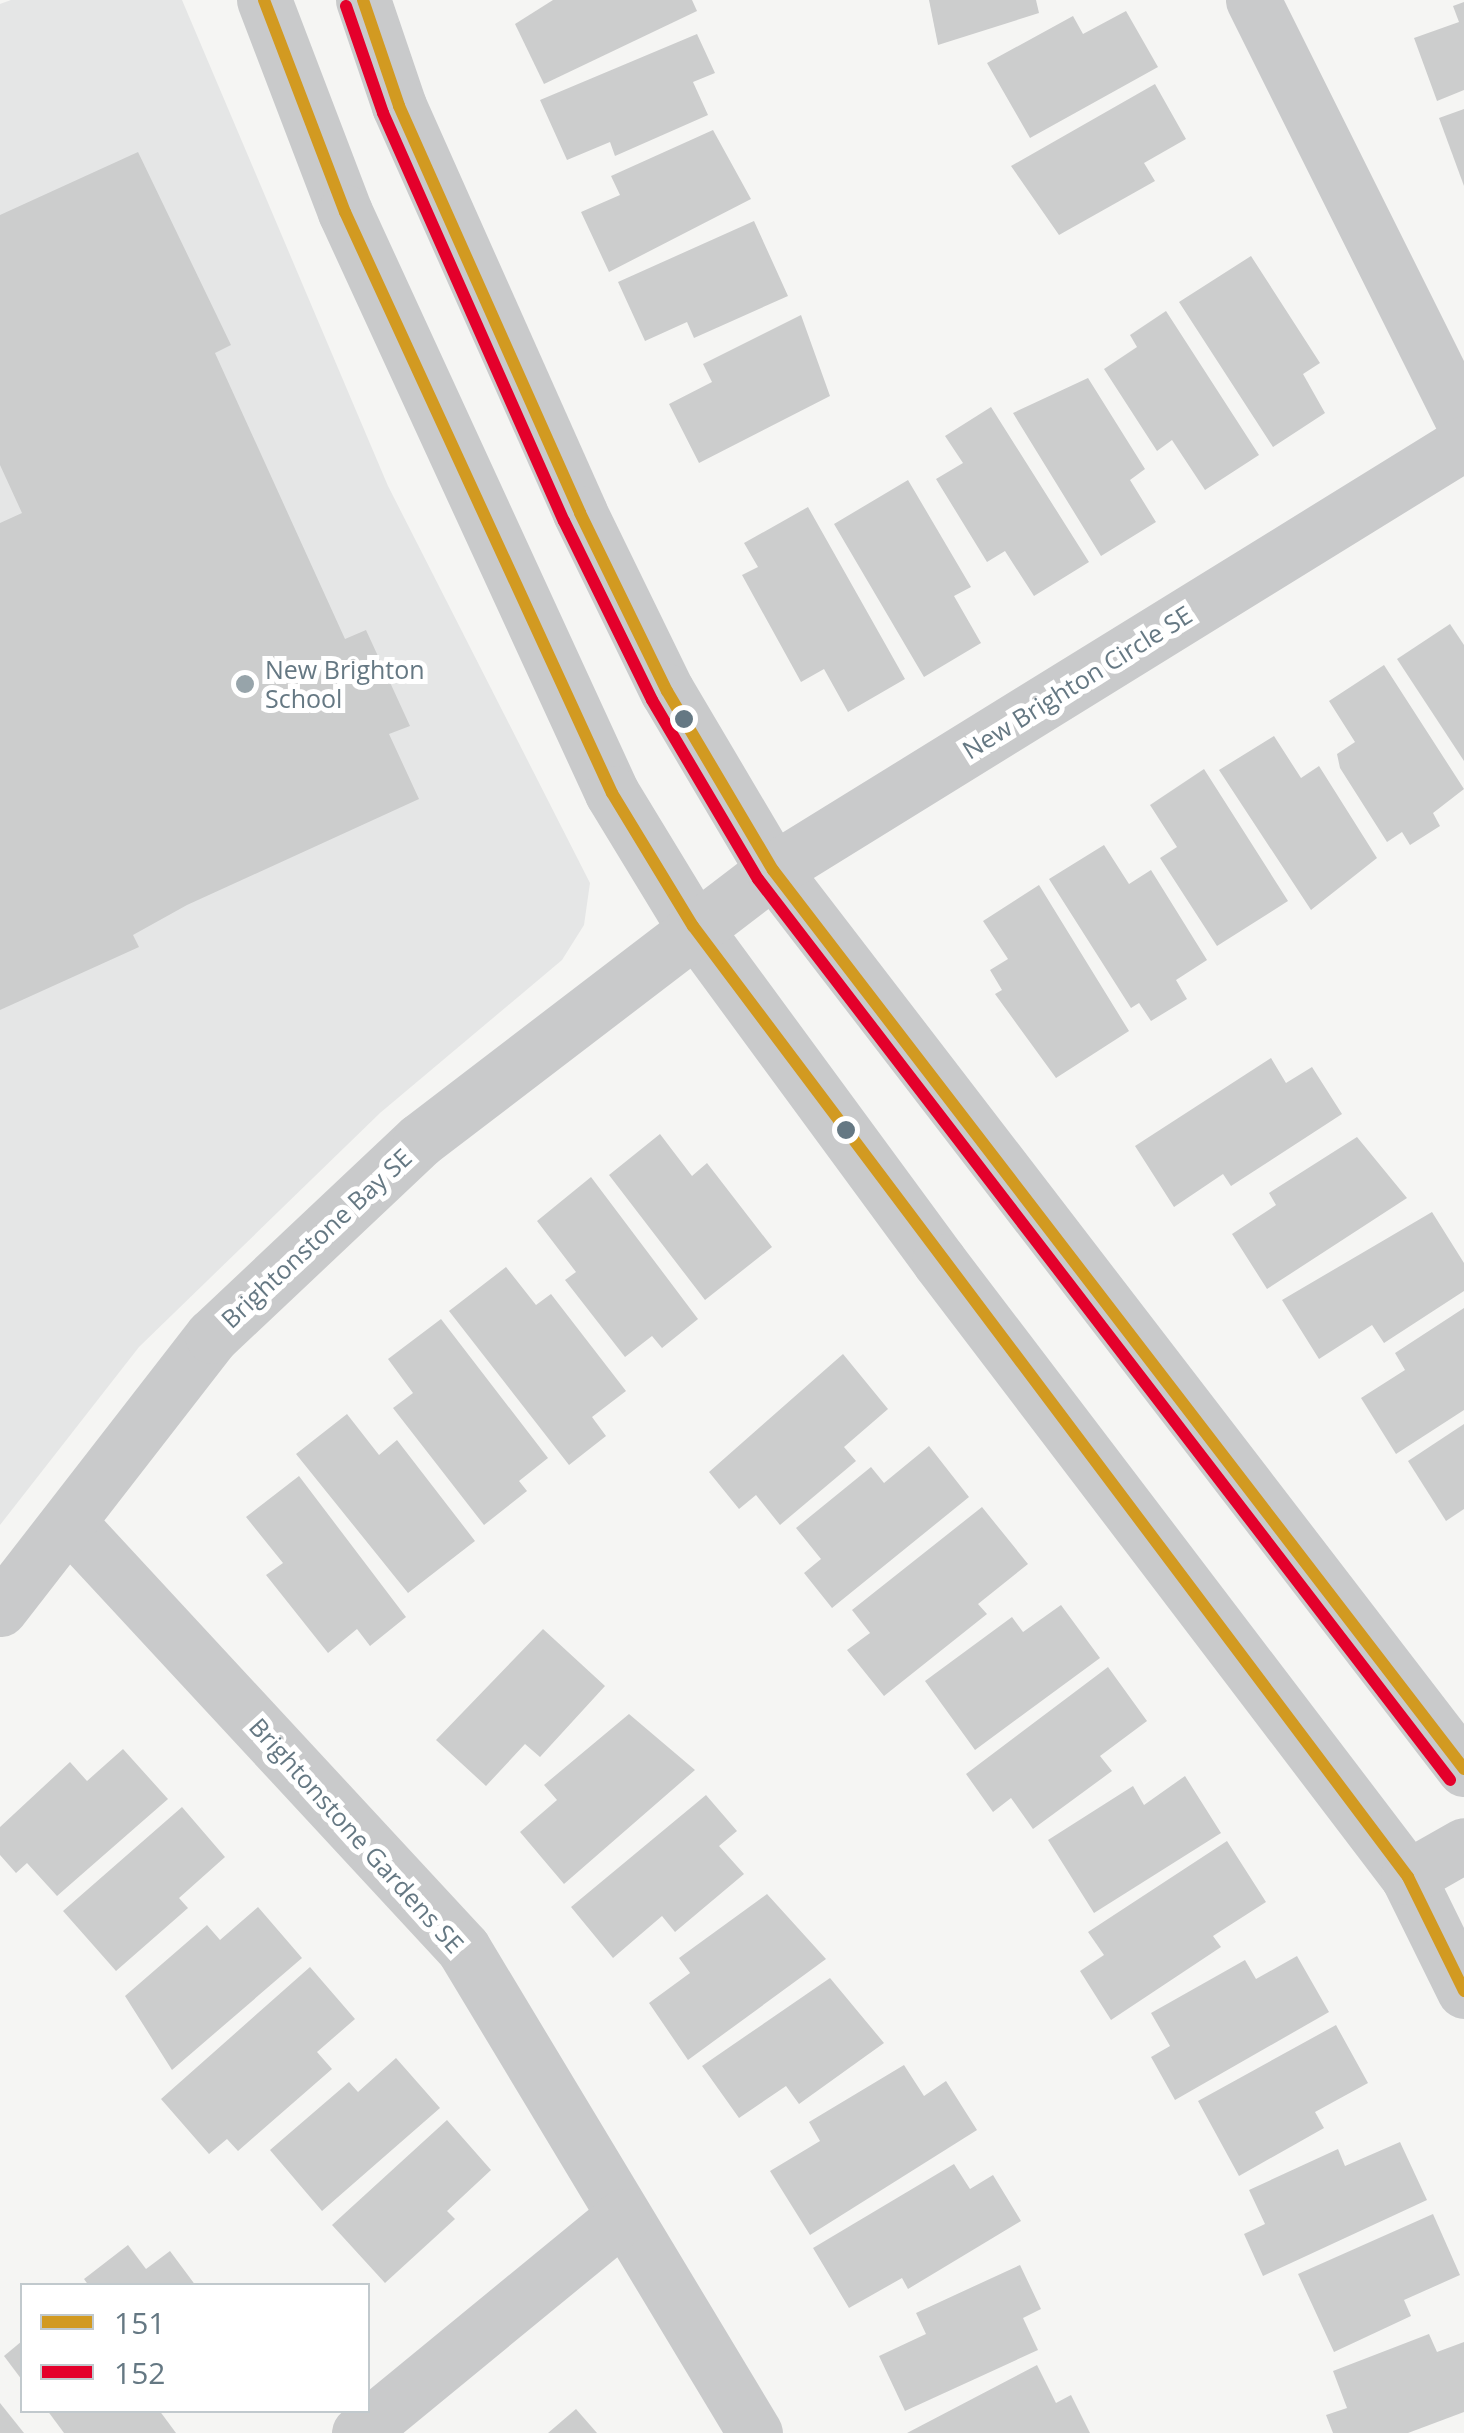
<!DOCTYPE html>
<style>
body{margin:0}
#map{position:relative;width:1464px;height:2433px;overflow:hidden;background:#f5f5f3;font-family:"Open Sans",sans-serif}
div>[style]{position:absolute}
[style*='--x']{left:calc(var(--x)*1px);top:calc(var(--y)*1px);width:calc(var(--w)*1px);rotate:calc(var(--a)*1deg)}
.built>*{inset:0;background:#e5e6e6}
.building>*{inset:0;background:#cccdcd}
.minor>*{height:55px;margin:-27.5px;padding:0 27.5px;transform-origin:27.5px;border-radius:27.5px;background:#c9cacb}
.bus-1>*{height:12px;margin:-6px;padding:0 6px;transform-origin:6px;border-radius:6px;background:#d29a21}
.bus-2>*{height:12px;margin:-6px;padding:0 6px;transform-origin:6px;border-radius:6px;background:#e4002b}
.dots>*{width:28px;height:28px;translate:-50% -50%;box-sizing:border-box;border:5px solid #fff;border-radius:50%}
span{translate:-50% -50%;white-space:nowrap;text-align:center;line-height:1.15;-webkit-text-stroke:10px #fff;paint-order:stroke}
.poi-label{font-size:25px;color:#657883}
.left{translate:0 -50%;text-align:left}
.street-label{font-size:25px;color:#657883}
.legend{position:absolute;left:20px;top:2283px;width:350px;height:130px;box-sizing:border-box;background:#fff;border:2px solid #c1c9cd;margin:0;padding:12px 18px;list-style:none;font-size:30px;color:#657883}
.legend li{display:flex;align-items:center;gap:20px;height:50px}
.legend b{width:50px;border:2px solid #c1c9cd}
</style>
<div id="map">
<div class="built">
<div style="clip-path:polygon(11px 0,182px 0,388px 486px,590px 883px,584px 925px,562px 960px,380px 1113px,139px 1347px,0 1525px,0 4px)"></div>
</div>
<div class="building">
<div style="clip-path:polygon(553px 0,692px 0,697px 11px,544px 84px,515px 24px)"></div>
<div style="clip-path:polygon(929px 0,1036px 0,1039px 13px,938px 45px)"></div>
<div style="clip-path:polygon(1464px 2px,1464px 90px,1437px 101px,1414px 38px,1459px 22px,1453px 6px)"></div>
<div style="clip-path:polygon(1126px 11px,1158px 67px,1030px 138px,987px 63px,1073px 16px,1083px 34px)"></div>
<div style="clip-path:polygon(697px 34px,715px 73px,693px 82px,708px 115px,615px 156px,610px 142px,567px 160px,540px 100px)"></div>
<div style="clip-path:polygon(1155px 84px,1186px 139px,1144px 163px,1155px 181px,1059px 235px,1011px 166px)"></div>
<div style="clip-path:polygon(1464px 109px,1464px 186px,1439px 118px)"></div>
<div style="clip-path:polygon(713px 130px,751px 199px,609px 272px,581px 212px,620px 195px,611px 176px)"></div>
<div style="clip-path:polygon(138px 152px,231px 345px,215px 353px,345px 639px,366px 630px,410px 726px,389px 734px,419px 799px,187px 905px,133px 935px,139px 947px,0 1010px,0 523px,22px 513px,0 465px,0 215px)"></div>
<div style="clip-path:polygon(754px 221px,788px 296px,694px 338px,687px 322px,645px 341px,618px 282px)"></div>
<div style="clip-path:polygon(1251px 256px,1320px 363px,1303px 374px,1325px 413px,1273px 447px,1179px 302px)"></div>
<div style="clip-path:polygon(1166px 311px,1259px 455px,1205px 490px,1172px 440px,1157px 451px,1104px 369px,1137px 347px,1130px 335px)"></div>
<div style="clip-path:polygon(801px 315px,830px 396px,699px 463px,669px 404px,712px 382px,703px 364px)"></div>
<div style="clip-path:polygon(1088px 378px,1145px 469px,1130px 480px,1156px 522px,1101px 556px,1013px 413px)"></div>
<div style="clip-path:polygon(991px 407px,1089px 562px,1034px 596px,1005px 551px,987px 562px,936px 479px,963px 463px,945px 436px)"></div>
<div style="clip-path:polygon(908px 480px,971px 587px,954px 596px,981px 643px,924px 677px,834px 524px)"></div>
<div style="clip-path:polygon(808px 507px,905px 679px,848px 712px,824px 669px,801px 682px,742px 575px,758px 567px,744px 543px)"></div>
<div style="clip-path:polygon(1450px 624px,1464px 645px,1464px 761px,1397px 659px)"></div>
<div style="clip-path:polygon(1384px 665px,1464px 789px,1433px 813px,1440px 826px,1410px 845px,1402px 832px,1387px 842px,1340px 768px,1337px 754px,1355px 742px,1329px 701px)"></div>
<div style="clip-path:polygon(1274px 736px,1301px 778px,1319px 766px,1377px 858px,1311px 910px,1219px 770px)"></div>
<div style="clip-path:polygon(1204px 769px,1288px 901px,1217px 946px,1160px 858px,1177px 847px,1150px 805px)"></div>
<div style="clip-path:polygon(1104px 845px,1129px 884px,1151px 870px,1207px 960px,1176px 980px,1187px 999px,1151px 1021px,1139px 1003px,1131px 1008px,1049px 879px)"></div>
<div style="clip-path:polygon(1039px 885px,1129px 1031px,1056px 1078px,995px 994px,1002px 990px,990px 970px,1008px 959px,983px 921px)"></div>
<div style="clip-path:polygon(1271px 1058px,1286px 1083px,1312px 1067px,1342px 1114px,1231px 1186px,1223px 1174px,1174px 1207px,1135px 1146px)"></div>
<div style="clip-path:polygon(660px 1134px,692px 1176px,707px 1163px,772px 1247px,705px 1300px,609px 1175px)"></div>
<div style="clip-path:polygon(1357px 1137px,1407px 1198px,1267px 1289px,1232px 1234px,1276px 1205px,1269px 1193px)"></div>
<div style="clip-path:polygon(591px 1177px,698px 1319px,662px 1348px,652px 1336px,625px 1357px,565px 1280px,576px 1272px,537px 1221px)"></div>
<div style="clip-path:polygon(1432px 1212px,1464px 1263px,1464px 1291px,1384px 1343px,1372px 1325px,1319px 1359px,1282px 1300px)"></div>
<div style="clip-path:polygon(506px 1267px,536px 1305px,551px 1294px,626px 1391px,592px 1417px,606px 1436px,569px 1465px,449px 1311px)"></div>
<div style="clip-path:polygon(1464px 1308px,1464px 1410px,1396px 1454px,1361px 1398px,1405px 1370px,1395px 1353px)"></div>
<div style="clip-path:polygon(441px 1319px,548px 1458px,519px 1481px,527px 1491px,484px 1525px,393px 1408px,413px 1393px,388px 1359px)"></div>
<div style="clip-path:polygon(843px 1354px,888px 1409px,844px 1447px,856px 1461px,780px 1525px,756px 1495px,739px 1509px,709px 1472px)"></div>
<div style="clip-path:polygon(347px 1414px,379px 1455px,397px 1440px,475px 1541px,408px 1593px,296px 1454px)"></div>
<div style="clip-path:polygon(1464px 1424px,1464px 1509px,1446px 1521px,1408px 1461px)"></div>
<div style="clip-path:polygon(929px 1446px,969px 1497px,832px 1608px,804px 1573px,821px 1559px,796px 1528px,871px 1467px,884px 1483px)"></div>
<div style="clip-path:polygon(299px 1476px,406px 1617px,370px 1646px,357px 1629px,328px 1653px,266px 1575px,283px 1563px,246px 1517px)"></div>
<div style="clip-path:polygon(982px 1507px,1028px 1564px,978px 1604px,987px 1614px,884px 1696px,847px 1650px,870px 1633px,852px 1610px)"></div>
<div style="clip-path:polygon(1061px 1605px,1100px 1658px,975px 1750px,925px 1681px,1012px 1617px,1023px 1632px)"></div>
<div style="clip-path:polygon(543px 1629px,605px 1686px,540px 1757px,525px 1744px,486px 1786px,436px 1740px)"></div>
<div style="clip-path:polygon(1108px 1667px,1147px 1721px,1100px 1756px,1112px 1771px,1033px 1829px,1011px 1798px,993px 1812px,966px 1774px)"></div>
<div style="clip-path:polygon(629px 1714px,695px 1770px,564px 1884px,520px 1832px,557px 1800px,544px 1785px)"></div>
<div style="clip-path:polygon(123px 1749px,168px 1799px,57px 1896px,27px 1863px,16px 1873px,0 1855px,0 1827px,70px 1762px,87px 1781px)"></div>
<div style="clip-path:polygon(1185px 1776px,1221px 1833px,1094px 1913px,1048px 1840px,1133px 1786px,1144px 1805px)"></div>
<div style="clip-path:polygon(706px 1795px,737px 1831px,719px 1846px,744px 1874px,675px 1932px,662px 1916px,613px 1958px,571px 1907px)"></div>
<div style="clip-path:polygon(182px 1807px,225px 1857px,179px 1898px,188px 1908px,116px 1971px,63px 1911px)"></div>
<div style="clip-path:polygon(1227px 1841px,1266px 1902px,1213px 1936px,1221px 1947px,1111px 2020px,1080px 1971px,1104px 1955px,1088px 1932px)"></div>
<div style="clip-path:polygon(767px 1894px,826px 1959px,688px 2060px,649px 2003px,690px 1973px,679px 1958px)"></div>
<div style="clip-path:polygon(258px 1907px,302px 1958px,172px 2070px,125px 1996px,207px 1925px,220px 1940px)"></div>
<div style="clip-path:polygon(1297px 1956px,1329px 2012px,1175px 2100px,1151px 2057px,1170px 2046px,1151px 2013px,1245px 1960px,1256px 1979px)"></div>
<div style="clip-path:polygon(310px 1967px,355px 2019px,317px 2052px,332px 2069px,238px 2151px,227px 2139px,209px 2154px,161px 2099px)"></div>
<div style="clip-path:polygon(830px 1978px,884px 2043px,799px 2104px,786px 2086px,739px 2118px,702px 2066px)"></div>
<div style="clip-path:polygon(1336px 2025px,1368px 2083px,1315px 2112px,1324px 2128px,1239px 2176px,1198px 2101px)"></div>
<div style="clip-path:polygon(396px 2058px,440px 2108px,322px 2211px,270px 2150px,349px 2082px,358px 2092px)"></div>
<div style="clip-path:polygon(904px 2065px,924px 2096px,946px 2081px,977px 2130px,810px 2235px,770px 2171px,820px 2141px,809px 2122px)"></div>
<div style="clip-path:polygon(447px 2120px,491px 2170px,447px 2211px,455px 2219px,385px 2283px,332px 2225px)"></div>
<div style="clip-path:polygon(1400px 2142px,1427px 2200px,1263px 2276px,1244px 2234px,1265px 2224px,1249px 2190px,1338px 2149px,1345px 2166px)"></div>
<div style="clip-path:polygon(954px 2164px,970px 2189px,993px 2175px,1021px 2221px,908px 2289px,902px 2278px,849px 2308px,813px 2248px)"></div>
<div style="clip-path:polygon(1433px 2214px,1460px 2275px,1404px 2300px,1411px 2316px,1334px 2352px,1298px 2274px)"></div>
<div style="clip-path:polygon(128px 2245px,146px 2269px,170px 2251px,196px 2286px,89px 2286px,84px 2279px)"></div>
<div style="clip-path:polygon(1020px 2265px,1041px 2309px,1023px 2318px,1038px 2350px,905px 2411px,879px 2356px,926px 2334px,916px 2313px)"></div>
<div style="clip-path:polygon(1429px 2334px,1437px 2352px,1464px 2342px,1464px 2412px,1408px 2433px,1333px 2433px,1326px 2415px,1347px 2408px,1333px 2371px)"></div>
<div style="clip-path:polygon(22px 2341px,22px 2380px,4px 2356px)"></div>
<div style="clip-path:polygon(1037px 2365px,1056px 2403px,1071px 2395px,1090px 2433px,907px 2433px)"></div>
<div style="clip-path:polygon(0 2403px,24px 2433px,0 2433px)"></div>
<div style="clip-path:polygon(576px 2409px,597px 2433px,548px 2433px)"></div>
<div style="clip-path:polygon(47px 2410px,159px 2410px,176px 2433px,64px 2433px)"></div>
</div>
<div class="minor">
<div style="--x:264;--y:0;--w:227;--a:69.1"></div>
<div style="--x:345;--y:212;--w:639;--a:65.32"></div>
<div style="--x:612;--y:793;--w:156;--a:58.7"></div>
<div style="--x:693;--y:926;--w:416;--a:53.7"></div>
<div style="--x:939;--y:1261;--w:774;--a:52.72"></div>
<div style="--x:1408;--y:1877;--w:127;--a:63.8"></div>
<div style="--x:363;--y:0;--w:112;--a:71.2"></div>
<div style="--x:399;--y:106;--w:445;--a:66"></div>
<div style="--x:580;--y:513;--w:198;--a:64"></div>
<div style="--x:667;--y:691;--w:208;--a:59.4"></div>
<div style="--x:773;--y:870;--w:1134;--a:52.45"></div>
<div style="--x:1253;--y:0;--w:473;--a:63.5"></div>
<div style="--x:71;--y:1525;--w:577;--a:47.18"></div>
<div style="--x:463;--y:1948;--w:566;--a:58.95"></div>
<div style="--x:0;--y:1609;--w:346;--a:-52.2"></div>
<div style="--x:212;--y:1336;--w:286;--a:-43.3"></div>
<div style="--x:420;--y:1140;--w:444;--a:-37.4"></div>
<div style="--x:773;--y:870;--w:812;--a:-31.71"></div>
<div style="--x:1408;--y:1877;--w:64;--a:-29.7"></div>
<div style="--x:359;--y:2433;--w:342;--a:-39.4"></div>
</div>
<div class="bus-1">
<div style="--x:264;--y:0;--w:227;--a:69.1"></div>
<div style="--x:345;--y:212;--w:639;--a:65.32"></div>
<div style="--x:612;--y:793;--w:156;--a:58.7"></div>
<div style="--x:693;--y:926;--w:1190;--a:53.06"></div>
<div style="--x:1408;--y:1877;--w:127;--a:63.8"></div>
<div style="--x:363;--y:0;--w:112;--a:71.2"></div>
<div style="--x:399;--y:106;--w:445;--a:66"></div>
<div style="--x:580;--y:513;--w:198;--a:64"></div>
<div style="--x:667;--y:691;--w:208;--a:59.4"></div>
<div style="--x:773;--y:870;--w:1134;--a:52.45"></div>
</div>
<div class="bus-2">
<div style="--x:346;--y:6;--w:113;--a:70.9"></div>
<div style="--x:383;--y:113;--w:446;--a:66.1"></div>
<div style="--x:564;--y:521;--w:199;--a:63.8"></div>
<div style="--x:652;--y:700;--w:208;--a:59.4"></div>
<div style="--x:758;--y:879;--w:1136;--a:52.47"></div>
</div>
<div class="dots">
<div style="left:245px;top:684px;background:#97a4aa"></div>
<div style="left:684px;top:719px;background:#657883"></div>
<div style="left:846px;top:1130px;background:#657883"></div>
</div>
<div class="poi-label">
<span class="left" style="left:265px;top:684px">New Brighton<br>School</span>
</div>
<div class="street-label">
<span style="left:1077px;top:682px;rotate:-32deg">New Brighton Circle SE</span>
<span style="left:316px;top:1238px;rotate:-43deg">Brightonstone Bay SE</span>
<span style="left:357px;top:1835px;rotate:48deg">Brightonstone Gardens SE</span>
</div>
<ul class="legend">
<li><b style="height:12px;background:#d29a21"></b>151</li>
<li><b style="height:12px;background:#e4002b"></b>152</li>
</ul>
</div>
